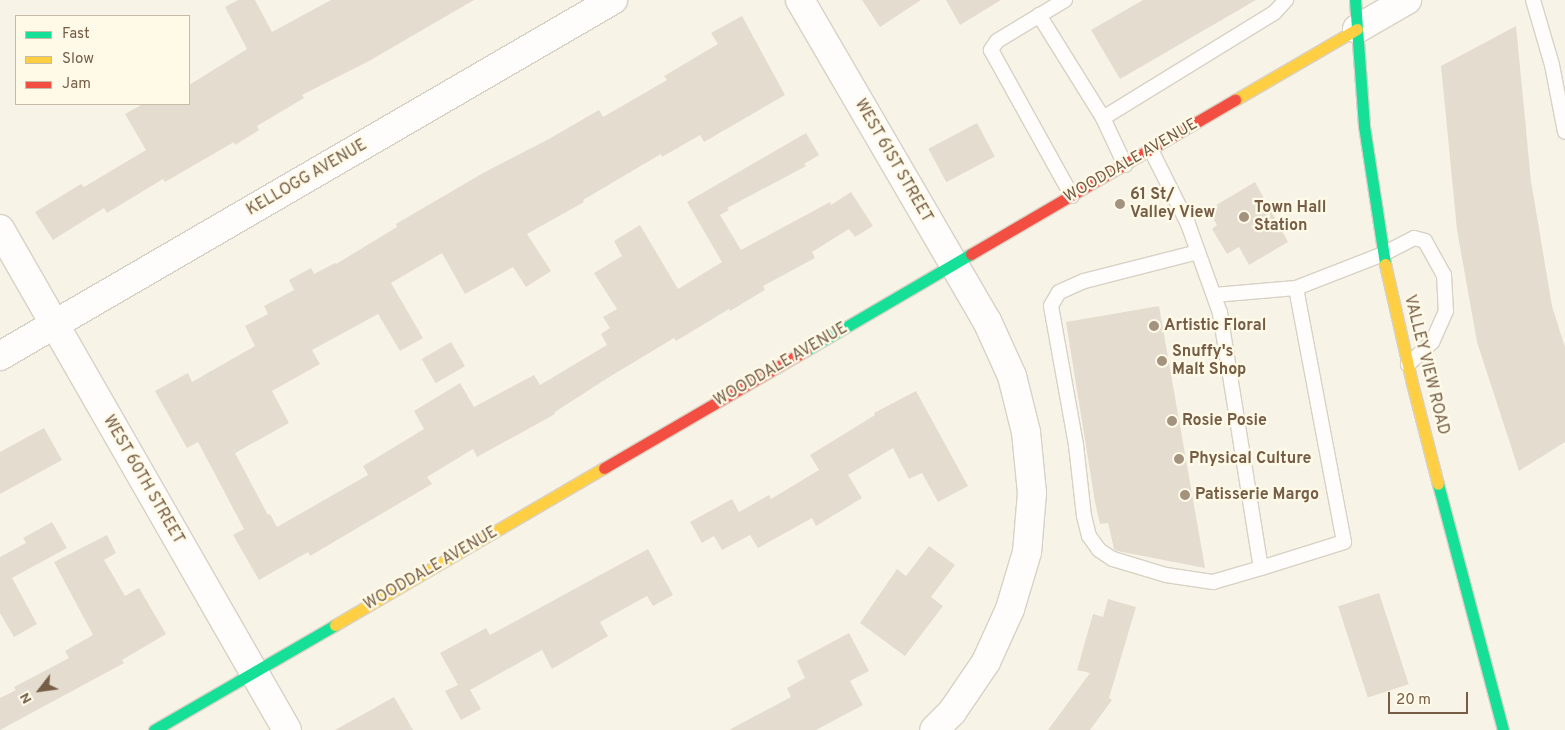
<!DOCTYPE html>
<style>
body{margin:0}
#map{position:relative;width:1565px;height:730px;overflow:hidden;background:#f7f4e7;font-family:Overpass,sans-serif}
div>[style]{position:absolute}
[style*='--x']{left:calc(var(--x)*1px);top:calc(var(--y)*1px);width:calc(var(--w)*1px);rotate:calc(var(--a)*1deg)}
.building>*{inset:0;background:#e4dcce;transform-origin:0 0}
.roads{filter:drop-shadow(1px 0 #d8d1c5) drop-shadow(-1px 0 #d8d1c5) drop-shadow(0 1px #d8d1c5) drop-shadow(0 -1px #d8d1c5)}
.lane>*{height:14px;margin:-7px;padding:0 7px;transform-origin:7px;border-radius:7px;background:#fefdfb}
.street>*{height:28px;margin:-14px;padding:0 14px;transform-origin:14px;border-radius:14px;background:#fefdfb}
.fast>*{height:11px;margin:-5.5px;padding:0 5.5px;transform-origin:5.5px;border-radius:5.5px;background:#16e098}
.slow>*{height:11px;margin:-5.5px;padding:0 5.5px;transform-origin:5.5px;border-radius:5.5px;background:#ffcf43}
.jam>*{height:11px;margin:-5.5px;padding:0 5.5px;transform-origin:5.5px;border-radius:5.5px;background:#f24e42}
.dots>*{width:14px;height:14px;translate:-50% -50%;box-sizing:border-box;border:2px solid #fff9e8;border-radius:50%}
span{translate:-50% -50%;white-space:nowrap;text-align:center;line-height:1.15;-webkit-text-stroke:4.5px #fff9e8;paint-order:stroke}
.street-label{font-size:16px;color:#765e46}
.poi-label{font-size:16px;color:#765e46;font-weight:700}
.left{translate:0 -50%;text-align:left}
.legend{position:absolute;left:15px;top:15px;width:175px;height:90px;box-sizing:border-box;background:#fff9e8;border:1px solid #c8bba7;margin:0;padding:6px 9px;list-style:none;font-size:15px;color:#765e46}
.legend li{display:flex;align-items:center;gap:10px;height:25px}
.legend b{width:25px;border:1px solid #c8bba7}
.north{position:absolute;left:15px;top:665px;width:50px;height:50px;-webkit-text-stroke:4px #fff9e8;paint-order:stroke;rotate:240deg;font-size:14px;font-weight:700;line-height:20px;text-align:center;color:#765e46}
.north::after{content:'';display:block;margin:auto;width:18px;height:22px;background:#765e46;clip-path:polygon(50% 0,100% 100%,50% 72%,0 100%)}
.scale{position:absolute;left:1388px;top:692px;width:80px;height:22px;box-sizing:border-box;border:2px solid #765e46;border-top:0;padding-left:6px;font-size:15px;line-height:18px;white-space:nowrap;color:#765e46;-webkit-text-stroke:4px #fff9e8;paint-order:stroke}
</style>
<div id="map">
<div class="building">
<div style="clip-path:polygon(238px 0,255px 0,272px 32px,331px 0,474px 0,369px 61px,302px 95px,304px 98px,257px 126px,259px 130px,235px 145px,234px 142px,165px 182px,163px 179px,107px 213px,104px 208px,53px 240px,35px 212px,81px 184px,84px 187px,146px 150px,125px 114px,143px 104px,189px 104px,189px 85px,247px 49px,225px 7px)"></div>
<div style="clip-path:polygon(862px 0,921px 0,880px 27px)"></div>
<div style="clip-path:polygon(946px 0,1001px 0,960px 25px)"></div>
<div style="clip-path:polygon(1143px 0,1256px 0,1120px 79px,1091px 30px)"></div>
<div style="clip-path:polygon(742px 16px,785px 95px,704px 142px,700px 135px,662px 157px,661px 154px,583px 200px,584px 202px,527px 234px,551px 271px,526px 287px,513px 267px,465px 294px,442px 253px,391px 283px,423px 338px,400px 351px,378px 314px,312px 350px,320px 364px,272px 391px,289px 423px,235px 453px,268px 515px,270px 514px,277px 527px,368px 475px,363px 466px,424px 429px,414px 411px,460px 383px,474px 407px,534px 375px,540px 385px,607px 345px,601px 334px,610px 328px,603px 317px,617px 309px,594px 273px,622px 256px,614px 241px,640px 225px,678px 289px,722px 262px,687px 202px,806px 133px,819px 155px,804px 164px,806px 166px,727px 208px,729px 210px,720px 215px,741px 250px,830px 202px,831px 205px,851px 192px,873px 226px,855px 237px,849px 229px,812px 252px,815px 258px,763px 286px,765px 290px,730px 311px,729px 309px,676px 341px,674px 338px,606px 379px,555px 412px,555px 414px,477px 457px,473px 449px,427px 477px,432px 484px,310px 556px,308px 552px,259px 580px,233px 535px,244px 529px,198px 442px,187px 448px,155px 391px,188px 373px,192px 382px,255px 346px,245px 326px,268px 314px,264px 306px,294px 290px,289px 280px,311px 268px,314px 274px,335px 263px,336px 264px,397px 227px,396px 224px,483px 173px,549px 139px,599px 110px,603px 117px,667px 80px,664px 76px,718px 44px,711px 33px)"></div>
<div style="clip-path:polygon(1516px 26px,1531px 181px,1552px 306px,1565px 347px,1565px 442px,1519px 471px,1477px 342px,1457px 230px,1441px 66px)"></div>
<div style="left:977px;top:123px;width:38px;height:55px;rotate:62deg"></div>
<div style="clip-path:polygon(1255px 182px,1288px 242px,1249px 265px,1239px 247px,1227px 254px,1212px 229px,1217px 225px,1208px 210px)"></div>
<div style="clip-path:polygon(1159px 306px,1205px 568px,1117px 551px,1114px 549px,1108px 523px,1100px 524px,1095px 502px,1066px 322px)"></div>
<div style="left:451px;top:342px;width:28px;height:34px;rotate:60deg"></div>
<div style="clip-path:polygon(916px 391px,968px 486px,938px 502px,922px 473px,909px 479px,893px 448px,848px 475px,862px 498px,816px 526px,812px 518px,758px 548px,750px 535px,722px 550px,714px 536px,702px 543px,690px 522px,732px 499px,739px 512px,769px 495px,771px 499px,819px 470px,810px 455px,875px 415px,874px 413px)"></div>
<div style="clip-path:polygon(44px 428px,62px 460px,0 494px,0 452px)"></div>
<div style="clip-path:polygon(52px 522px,67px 548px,12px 578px,37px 624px,14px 637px,0 613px,0 557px,26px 543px,23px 538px)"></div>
<div style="clip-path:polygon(107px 535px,116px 553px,104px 560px,125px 596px,139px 588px,166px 634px,122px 660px,124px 663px,0 730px,0 698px,16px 690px,14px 687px,69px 658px,65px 651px,93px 635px,54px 562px)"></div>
<div style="clip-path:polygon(929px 546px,955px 565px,931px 597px,943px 606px,905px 656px,860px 623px,897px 569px,906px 576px)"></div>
<div style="clip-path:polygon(648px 549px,673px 595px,653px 606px,647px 596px,600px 622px,608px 636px,552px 669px,542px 650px,470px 690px,481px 709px,461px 720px,445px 691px,458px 685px,440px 653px,486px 628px,490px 635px)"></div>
<div style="left:1379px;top:593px;width:96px;height:43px;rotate:72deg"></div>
<div style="clip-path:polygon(1108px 599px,1136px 607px,1109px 698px,1112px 700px,1090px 730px,1048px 730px,1090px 673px,1077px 670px,1093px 614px,1103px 617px)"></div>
<div style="clip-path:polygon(849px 633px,869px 671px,850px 681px,863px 705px,816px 730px,729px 730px,791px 697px,787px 688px,805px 678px,797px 661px)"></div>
<div style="clip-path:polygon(394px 697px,413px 730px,335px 730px)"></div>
</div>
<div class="roads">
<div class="lane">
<div style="--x:1065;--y:0;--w:79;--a:148.9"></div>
<div style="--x:997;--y:41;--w:11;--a:124"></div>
<div style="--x:991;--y:50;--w:167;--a:61"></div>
<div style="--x:1533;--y:0;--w:68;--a:73.7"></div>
<div style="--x:1552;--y:65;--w:68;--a:79"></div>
<div style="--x:1039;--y:15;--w:121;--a:58.1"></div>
<div style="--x:1103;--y:118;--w:52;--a:64.9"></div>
<div style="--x:1103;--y:118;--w:201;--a:-31.6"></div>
<div style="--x:1274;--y:13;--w:18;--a:-47"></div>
<div style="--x:1151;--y:150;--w:83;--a:63.4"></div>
<div style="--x:1188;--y:224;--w:95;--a:70.2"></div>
<div style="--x:1220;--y:313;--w:258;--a:80.9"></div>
<div style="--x:1261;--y:568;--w:87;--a:-17.4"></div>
<div style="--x:1344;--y:542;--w:258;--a:-100.7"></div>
<div style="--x:1296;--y:288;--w:93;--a:-21.3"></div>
<div style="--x:1383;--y:254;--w:35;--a:-27"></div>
<div style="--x:1414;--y:238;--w:11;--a:15"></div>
<div style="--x:1425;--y:241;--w:39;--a:61"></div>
<div style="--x:1444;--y:275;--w:36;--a:87"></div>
<div style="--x:1446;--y:311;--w:34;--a:114"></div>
<div style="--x:1432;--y:342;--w:33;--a:137"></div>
<div style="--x:1198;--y:252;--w:118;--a:165.7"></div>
<div style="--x:1084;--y:281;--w:27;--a:156"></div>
<div style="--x:1059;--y:292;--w:16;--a:120"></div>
<div style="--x:1051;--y:306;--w:141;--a:79.8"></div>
<div style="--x:1076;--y:445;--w:71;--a:83.6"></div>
<div style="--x:1084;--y:516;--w:21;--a:76"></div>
<div style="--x:1089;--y:536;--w:17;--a:54"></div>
<div style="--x:1099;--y:550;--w:17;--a:33"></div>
<div style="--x:1113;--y:559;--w:55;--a:16.8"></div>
<div style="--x:1166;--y:575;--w:48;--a:8.5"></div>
<div style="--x:1213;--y:582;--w:50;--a:-16.3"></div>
<div style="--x:1214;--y:295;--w:82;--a:-4.9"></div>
</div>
<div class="street">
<div style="--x:800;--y:0;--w:371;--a:59.8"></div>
<div style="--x:987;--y:321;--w:60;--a:65.6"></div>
<div style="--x:1012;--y:376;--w:58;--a:76"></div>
<div style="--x:1026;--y:432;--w:61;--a:84.4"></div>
<div style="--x:1032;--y:493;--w:59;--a:94.8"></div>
<div style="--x:1027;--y:552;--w:59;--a:106.6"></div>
<div style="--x:1010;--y:609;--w:58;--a:114.4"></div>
<div style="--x:986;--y:662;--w:60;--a:124.2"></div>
<div style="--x:952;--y:712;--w:25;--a:135"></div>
<div style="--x:1357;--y:29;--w:58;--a:-30.1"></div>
<div style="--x:0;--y:229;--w:577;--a:60.19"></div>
<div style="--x:0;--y:356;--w:709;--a:-30.15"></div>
</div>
<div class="fast">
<div style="--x:1355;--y:0;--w:126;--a:85.9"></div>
<div style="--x:1364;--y:126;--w:140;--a:81.3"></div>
<div style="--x:805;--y:351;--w:192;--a:-30.3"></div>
<div style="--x:1438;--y:484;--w:254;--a:75.2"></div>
<div style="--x:154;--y:730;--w:209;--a:-30.1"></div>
</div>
<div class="slow">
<div style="--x:1235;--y:100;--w:141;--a:-30.2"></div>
<div style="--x:1385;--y:264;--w:122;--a:77.2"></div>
<div style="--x:1412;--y:383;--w:104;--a:75.6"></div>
<div style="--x:335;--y:625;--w:311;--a:-30.3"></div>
</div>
<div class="jam">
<div style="--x:971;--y:254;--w:306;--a:-30.3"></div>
<div style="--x:604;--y:468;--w:233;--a:-30.2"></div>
</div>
</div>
<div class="dots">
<div style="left:1120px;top:204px;background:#a3927e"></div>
<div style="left:1244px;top:217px;background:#a3927e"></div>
<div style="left:1154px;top:326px;background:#a3927e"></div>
<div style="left:1162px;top:361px;background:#a3927e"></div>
<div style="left:1172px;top:421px;background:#a3927e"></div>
<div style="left:1179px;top:459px;background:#a3927e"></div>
<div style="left:1185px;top:495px;background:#a3927e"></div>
</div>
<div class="street-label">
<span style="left:893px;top:161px;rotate:60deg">WEST 61ST STREET</span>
<span style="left:1131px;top:161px;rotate:-30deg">WOODDALE AVENUE</span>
<span style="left:307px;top:178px;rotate:-30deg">KELLOGG AVENUE</span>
<span style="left:781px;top:365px;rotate:-30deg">WOODDALE AVENUE</span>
<span style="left:1426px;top:365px;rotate:76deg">VALLEY VIEW ROAD</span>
<span style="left:143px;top:480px;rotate:60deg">WEST 60TH STREET</span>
<span style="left:431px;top:569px;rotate:-30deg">WOODDALE AVENUE</span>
</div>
<div class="poi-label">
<span class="left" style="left:1130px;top:204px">61 St/<br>Valley View</span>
<span class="left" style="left:1254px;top:217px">Town Hall<br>Station</span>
<span class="left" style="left:1164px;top:326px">Artistic Floral</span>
<span class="left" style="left:1172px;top:361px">Snuffy's<br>Malt Shop</span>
<span class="left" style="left:1182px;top:421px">Rosie Posie</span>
<span class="left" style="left:1189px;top:459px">Physical Culture</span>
<span class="left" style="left:1195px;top:495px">Patisserie Margo</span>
</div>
<ul class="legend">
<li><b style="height:6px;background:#16e098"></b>Fast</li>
<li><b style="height:6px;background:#ffcf43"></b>Slow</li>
<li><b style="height:6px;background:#f24e42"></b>Jam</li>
</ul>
<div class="north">N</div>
<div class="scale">20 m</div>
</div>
